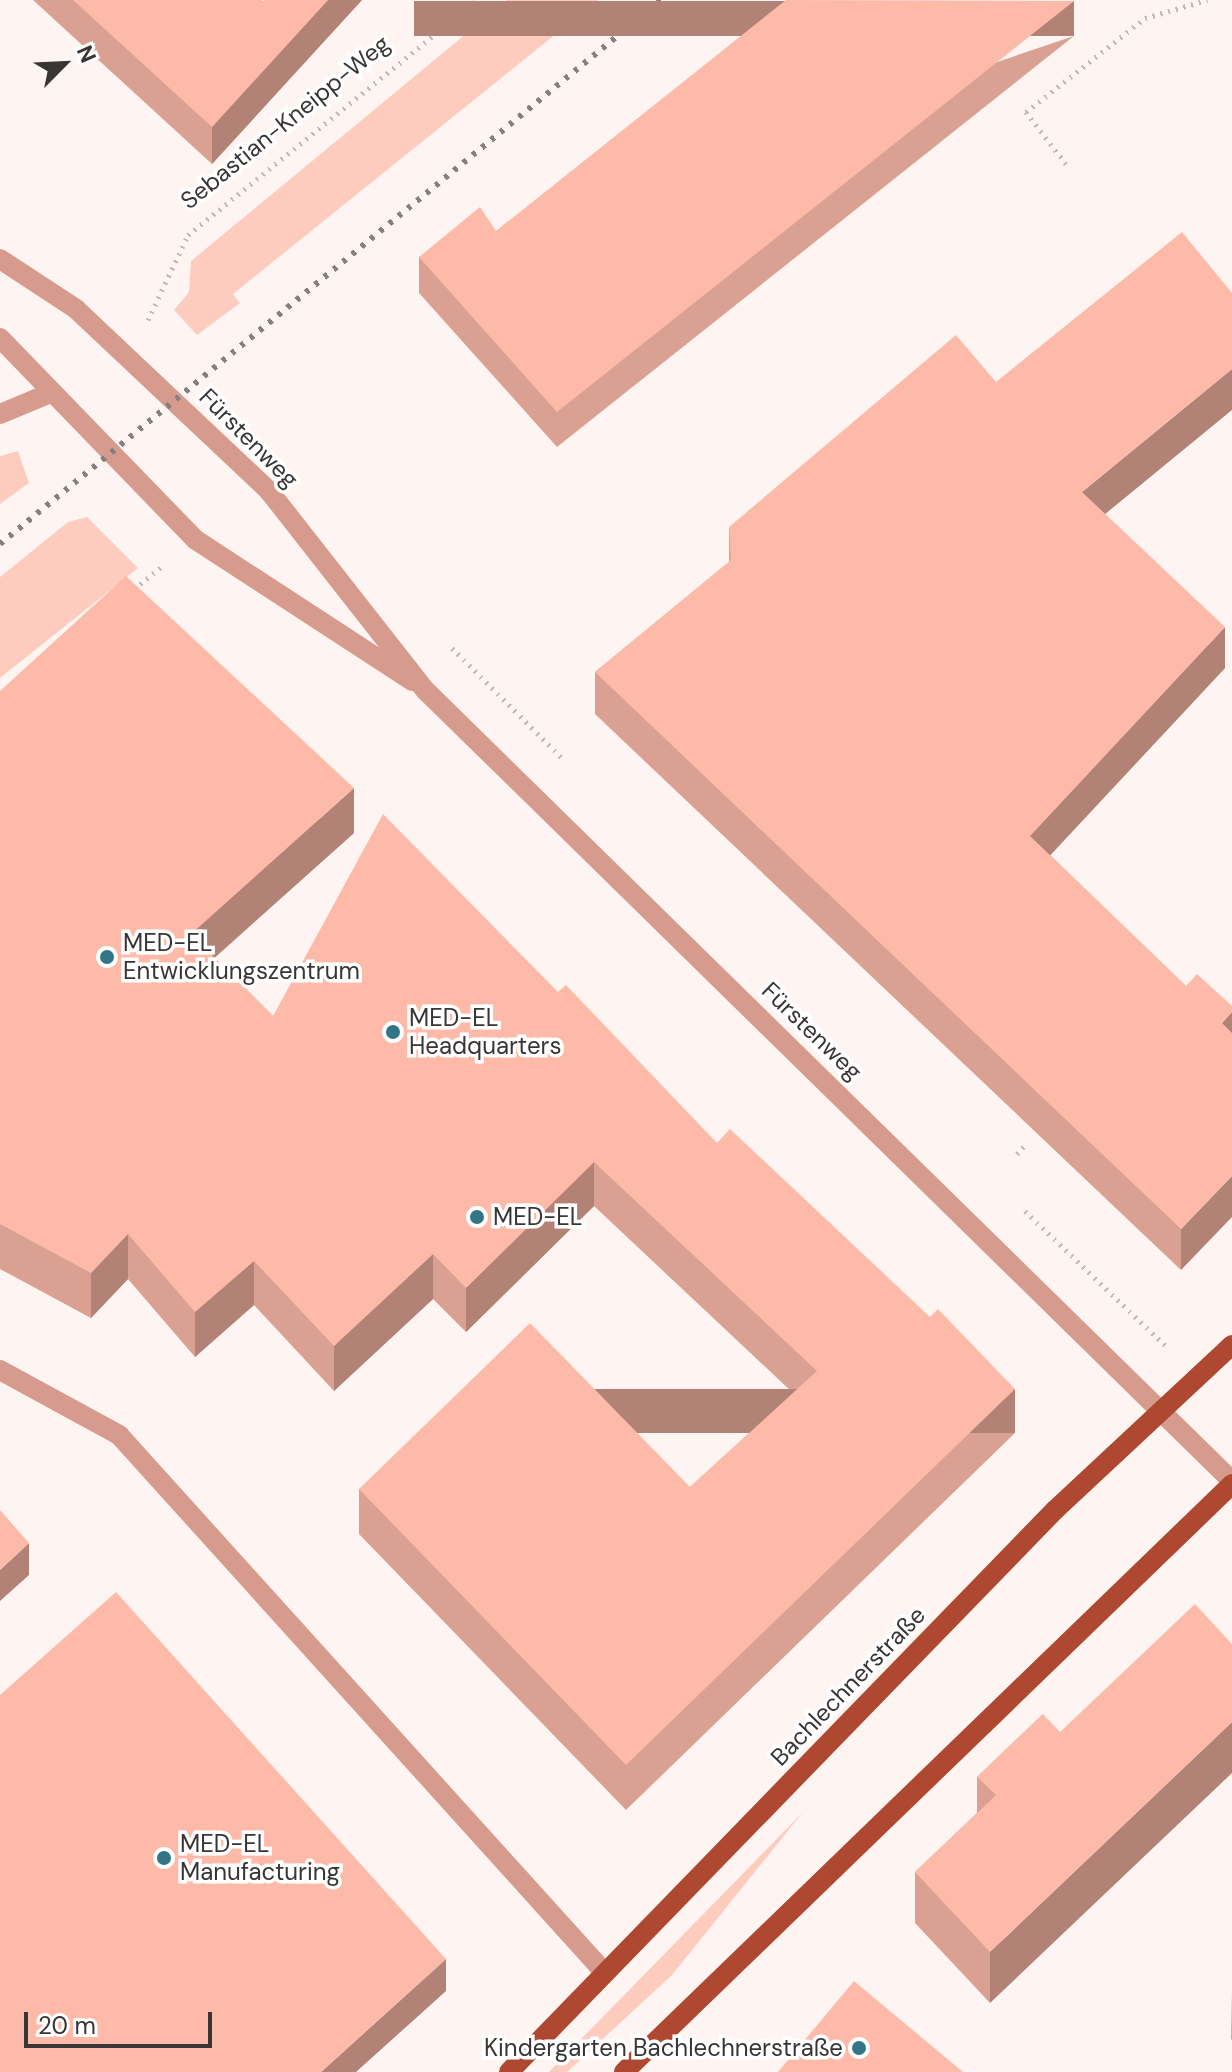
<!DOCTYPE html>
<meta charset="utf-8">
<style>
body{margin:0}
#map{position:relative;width:1232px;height:2072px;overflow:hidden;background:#fef5f3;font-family:"DM Sans",sans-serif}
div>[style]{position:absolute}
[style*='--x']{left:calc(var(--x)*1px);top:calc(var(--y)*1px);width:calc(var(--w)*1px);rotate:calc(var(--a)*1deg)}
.green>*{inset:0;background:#feccbf}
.path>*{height:5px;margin-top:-2.5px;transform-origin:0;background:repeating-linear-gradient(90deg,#c1bab9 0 2px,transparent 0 8px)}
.minor>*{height:20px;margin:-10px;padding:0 10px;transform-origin:10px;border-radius:10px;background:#d69b8d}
.major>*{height:20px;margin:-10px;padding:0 10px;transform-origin:10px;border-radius:10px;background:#af4831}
.rail>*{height:6px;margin-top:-3px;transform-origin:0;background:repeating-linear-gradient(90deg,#85807f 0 4px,transparent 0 12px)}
.wall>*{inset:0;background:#daa091}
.shaded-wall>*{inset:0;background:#b28276;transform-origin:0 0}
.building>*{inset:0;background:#febaa9}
.dots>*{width:22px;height:22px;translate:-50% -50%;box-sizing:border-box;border:4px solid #fff;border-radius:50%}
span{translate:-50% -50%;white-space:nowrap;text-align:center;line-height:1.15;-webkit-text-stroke:7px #fff;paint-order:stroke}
.street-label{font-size:24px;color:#383534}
.poi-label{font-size:24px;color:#383534}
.left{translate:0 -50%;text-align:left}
.right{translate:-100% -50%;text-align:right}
.north{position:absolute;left:24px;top:24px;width:80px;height:80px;-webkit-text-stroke:6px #fff;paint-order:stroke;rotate:66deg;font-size:22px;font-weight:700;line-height:32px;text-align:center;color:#383534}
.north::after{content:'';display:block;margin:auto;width:28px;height:36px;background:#383534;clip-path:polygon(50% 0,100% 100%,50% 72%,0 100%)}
.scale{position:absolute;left:24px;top:2012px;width:188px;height:36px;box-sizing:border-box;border:4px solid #383534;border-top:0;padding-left:10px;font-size:24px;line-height:28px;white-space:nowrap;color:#383534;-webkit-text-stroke:6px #fff;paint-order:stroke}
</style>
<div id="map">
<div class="green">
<div style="clip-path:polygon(507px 0,598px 0,233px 294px,240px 303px,197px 335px,174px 310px,189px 292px,191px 261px)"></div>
<div style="clip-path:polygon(18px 451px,29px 483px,0 504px,0 456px)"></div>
<div style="clip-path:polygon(87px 517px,138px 568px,0 678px,0 577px,68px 522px)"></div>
<div style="clip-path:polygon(803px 1812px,672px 1975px,567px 2072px,549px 2072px)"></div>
</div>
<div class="path">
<div style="--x:1066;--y:164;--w:66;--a:-127.6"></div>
<div style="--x:1026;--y:112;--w:152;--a:-38.3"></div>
<div style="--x:1145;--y:18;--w:65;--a:-16.2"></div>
<div style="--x:148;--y:320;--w:94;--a:-64.8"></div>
<div style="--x:188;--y:235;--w:372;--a:-39.1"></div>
<div style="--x:134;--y:589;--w:38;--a:-39"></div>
<div style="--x:452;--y:648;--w:157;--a:45"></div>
<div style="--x:1017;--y:1154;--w:15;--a:-48"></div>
<div style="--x:1025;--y:1211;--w:198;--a:43.8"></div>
</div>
<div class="minor">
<div style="--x:0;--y:259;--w:91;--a:33.3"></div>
<div style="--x:76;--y:309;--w:265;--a:43.3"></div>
<div style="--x:269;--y:491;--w:253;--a:51.9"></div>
<div style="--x:425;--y:690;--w:1130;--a:44.43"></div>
<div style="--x:0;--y:338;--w:281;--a:45.9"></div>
<div style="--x:196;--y:540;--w:258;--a:33.1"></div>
<div style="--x:0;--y:414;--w:52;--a:-22.6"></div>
<div style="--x:0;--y:1370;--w:136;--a:28.6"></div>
<div style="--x:119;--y:1435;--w:725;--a:47.91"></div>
</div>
<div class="major">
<div style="--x:509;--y:2072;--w:784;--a:-45.83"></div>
<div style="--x:1055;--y:1510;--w:242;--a:-43"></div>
<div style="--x:624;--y:2072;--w:846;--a:-44.04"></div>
</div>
<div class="rail">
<div style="--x:0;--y:544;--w:856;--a:-39.45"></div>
</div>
<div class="wall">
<div style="clip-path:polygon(33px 0,261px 0,263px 2px,264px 0,362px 0,212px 164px)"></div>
<div style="clip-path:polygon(1074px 36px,557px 447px,419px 293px,419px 257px)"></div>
<div style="clip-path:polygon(1105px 514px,1225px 668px,1050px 855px,1186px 986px,1181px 1270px,595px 714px,595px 672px,729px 562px,729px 527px)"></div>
<div style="clip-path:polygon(0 691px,354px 833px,214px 957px,273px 1016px,558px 992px,717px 1143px,1015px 1433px,626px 1810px,359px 1534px,359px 1489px,690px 1487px,793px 1393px,594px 1206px,466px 1332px,433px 1299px,334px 1391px,254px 1305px,195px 1357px,128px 1279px,91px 1318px,0 1269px)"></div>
<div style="clip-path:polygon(1043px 1714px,990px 2003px,915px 1923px,915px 1872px,977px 1813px,977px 1777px)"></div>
<div style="clip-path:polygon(1232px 1990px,1232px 2040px,1231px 2039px)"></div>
</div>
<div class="shaded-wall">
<div style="clip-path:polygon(328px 0,362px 0,212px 164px,212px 127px)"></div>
<div style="left:1074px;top:1px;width:35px;height:660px;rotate:90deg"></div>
<div style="clip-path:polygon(1232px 369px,1232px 410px,1082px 533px,1082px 492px)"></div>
<div style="clip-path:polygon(1225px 627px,1225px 668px,1030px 877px,1030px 836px)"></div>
<div style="clip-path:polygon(354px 788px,354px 833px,191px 979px,191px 934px)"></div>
<div style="clip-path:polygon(1232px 1012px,1232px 1054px,1222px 1023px)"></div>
<div style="clip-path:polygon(594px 1162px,594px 1206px,466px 1332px,466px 1288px)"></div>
<div style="clip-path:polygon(1232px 1176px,1232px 1217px,1181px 1270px,1181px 1229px)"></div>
<div style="clip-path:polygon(128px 1234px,128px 1279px,91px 1318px,91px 1273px)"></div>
<div style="clip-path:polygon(433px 1254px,433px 1299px,334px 1391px,334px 1346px)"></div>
<div style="clip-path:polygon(254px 1261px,254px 1305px,195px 1357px,195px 1312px)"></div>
<div style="left:1015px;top:1389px;width:44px;height:541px;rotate:90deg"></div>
<div style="clip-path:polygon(29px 1543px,29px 1575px,0 1601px,0 1570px)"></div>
<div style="clip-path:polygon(1232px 1722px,1232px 1773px,990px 2003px,990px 1952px)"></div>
<div style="clip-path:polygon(446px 1959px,446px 1991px,356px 2072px,321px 2072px)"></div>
</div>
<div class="building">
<div style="clip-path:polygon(73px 0,261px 0,263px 2px,264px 0,328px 0,212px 127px)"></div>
<div style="clip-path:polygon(786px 0,1074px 1px,557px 412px,419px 257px,480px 207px,496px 231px)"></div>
<div style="clip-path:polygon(1182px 232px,1232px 293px,1232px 369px,1082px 492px,1225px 627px,1030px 836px,1186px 986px,1197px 974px,1232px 1006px,1232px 1012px,1222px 1023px,1232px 1033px,1232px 1176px,1181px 1229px,595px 672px,731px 560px,729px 527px,956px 335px,996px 382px)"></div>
<div style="clip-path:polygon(126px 576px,354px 788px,191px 934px,273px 1016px,383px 814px,558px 992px,566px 985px,717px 1143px,730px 1129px,930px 1317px,938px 1309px,1015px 1389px,626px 1765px,359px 1489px,530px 1323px,690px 1487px,817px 1371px,594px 1162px,466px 1288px,433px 1254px,334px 1346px,254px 1261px,195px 1312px,128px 1234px,91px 1273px,0 1224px,0 691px)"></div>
<div style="clip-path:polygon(0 1510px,29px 1543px,0 1570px)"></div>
<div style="clip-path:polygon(116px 1592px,446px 1959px,321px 2072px,0 2072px,0 1695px)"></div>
<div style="clip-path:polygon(1195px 1604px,1232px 1644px,1232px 1722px,990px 1952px,915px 1872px,996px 1795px,977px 1777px,1043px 1714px,1060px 1732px)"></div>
<div style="clip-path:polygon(854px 1981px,963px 2072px,778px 2072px)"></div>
</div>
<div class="dots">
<div style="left:107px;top:957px;background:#327685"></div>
<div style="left:393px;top:1032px;background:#327685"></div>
<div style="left:477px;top:1217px;background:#327685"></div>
<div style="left:164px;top:1858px;background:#327685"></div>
<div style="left:859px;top:2048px;background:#327685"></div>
</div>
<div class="street-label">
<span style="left:285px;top:122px;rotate:-39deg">Sebastian-Kneipp-Weg</span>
<span style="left:249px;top:438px;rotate:45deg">Fürstenweg</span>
<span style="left:812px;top:1031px;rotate:44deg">Fürstenweg</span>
<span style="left:848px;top:1686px;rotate:-46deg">Bachlechnerstraße</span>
</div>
<div class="poi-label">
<span class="left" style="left:123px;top:957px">MED-EL<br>Entwicklungszentrum</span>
<span class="left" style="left:409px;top:1032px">MED-EL<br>Headquarters</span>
<span class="left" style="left:493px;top:1217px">MED-EL</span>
<span class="left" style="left:180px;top:1858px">MED-EL<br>Manufacturing</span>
<span class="right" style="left:843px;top:2048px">Kindergarten Bachlechnerstraße</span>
</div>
<div class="north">N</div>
<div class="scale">20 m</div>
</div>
